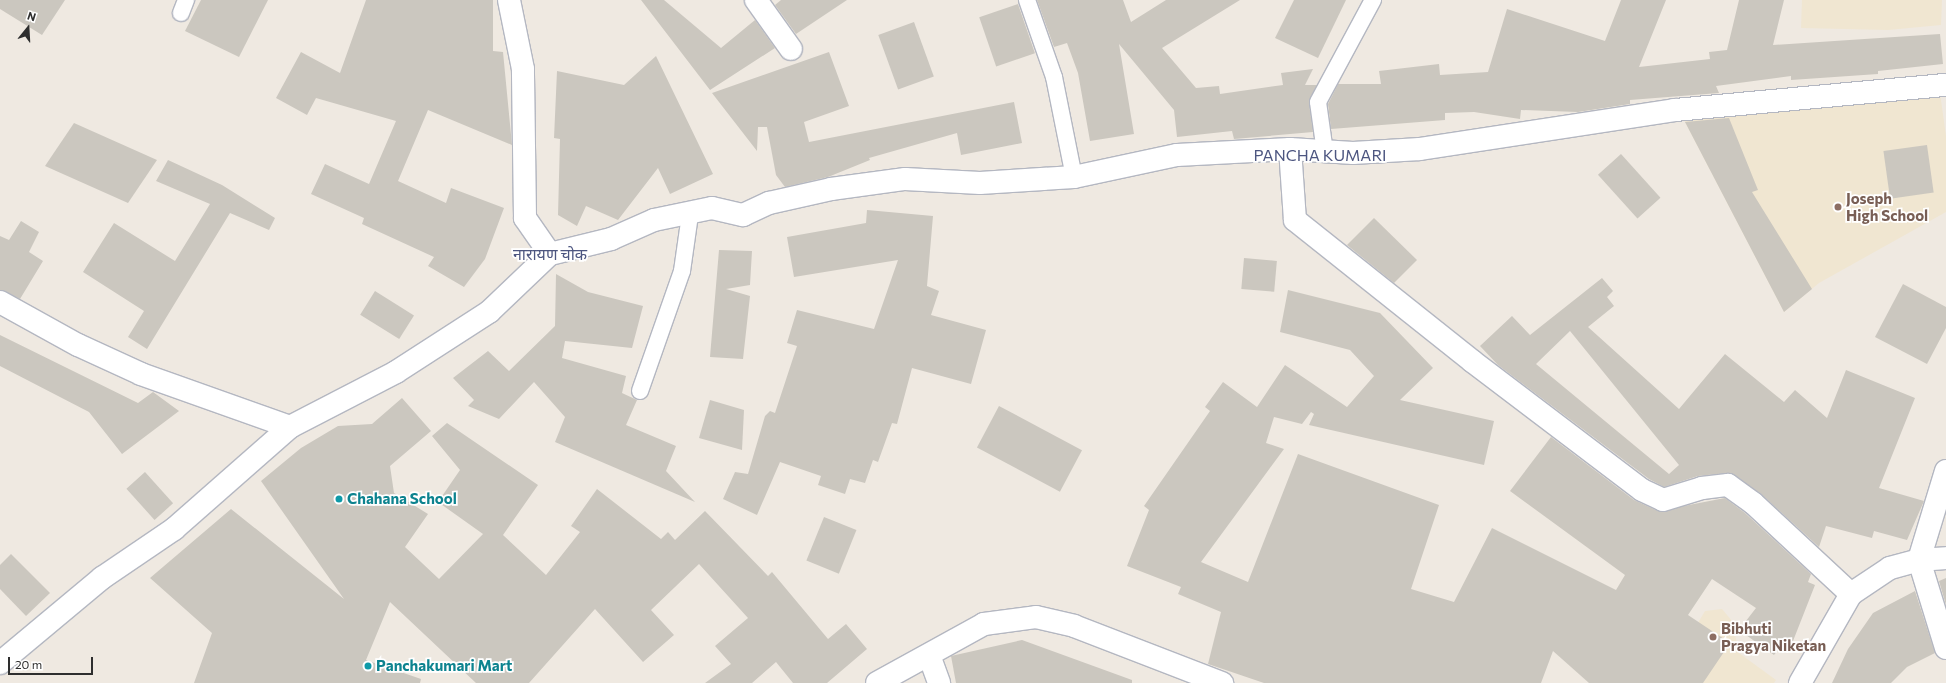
<!DOCTYPE html>
<meta charset="utf-8">
<style>
body{margin:0}
#map{position:relative;width:1946px;height:683px;overflow:hidden;background:#efe9e1;font-family:Commissioner,"Noto Sans Devanagari",sans-serif}
div>[style]{position:absolute}
[style*='--x']{left:calc(var(--x)*1px);top:calc(var(--y)*1px);width:calc(var(--w)*1px);rotate:calc(var(--a)*1deg)}
.education>*{inset:0;background:#f0e6d1}
.building>*{inset:0;background:#cbc7bf;transform-origin:0 0}
.roads{filter:drop-shadow(1px 0 #b4b7c1) drop-shadow(-1px 0 #b4b7c1) drop-shadow(0 1px #b4b7c1) drop-shadow(0 -1px #b4b7c1)}
.lane>*{height:16px;margin:-8px;padding:0 8px;transform-origin:8px;border-radius:8px;background:#fff}
.street>*{height:22px;margin:-11px;padding:0 11px;transform-origin:11px;border-radius:11px;background:#fff}
.secondary>*{height:22px;margin:-11px;padding:0 11px;transform-origin:11px;border-radius:11px;background:#fff}
.dots>*{width:11px;height:11px;translate:-50% -50%;box-sizing:border-box;border:2px solid #fff;border-radius:50%}
span{translate:-50% -50%;white-space:nowrap;text-align:center;line-height:1.15;-webkit-text-stroke:3.5px #fff;paint-order:stroke}
.education-label{font-size:15px;color:#785e54;font-weight:700}
.left{translate:0 -50%;text-align:left}
.culture-label{font-size:15px;color:#0d838f;font-weight:700}
.neighbourhood-label{font-size:16px;color:#4d5680}
.north{position:absolute;left:8px;top:8px;width:40px;height:40px;-webkit-text-stroke:3px #fff;paint-order:stroke;rotate:18deg;font-size:11px;font-weight:700;line-height:16px;text-align:center;color:#2e2e2e}
.north::after{content:'';display:block;margin:auto;width:14px;height:18px;background:#2e2e2e;clip-path:polygon(50% 0,100% 100%,50% 72%,0 100%)}
.scale{position:absolute;left:8px;top:657px;width:85px;height:18px;box-sizing:border-box;border:2px solid #2e2e2e;border-top:0;padding-left:5px;font-size:12px;line-height:14px;white-space:nowrap;color:#2e2e2e;-webkit-text-stroke:3px #fff;paint-order:stroke}
</style>
<div id="map">
<div class="education">
<div style="clip-path:polygon(1802px 0,1942px 0,1941px 25px,1888px 30px,1801px 28px)"></div>
<div style="clip-path:polygon(1940px 93px,1946px 136px,1946px 212px,1819px 283px,1784px 312px,1684px 120px)"></div>
<div style="clip-path:polygon(1722px 609px,1732px 621px,1739px 653px,1776px 680px,1774px 683px,1662px 683px,1705px 611px)"></div>
</div>
<div class="building">
<div style="clip-path:polygon(0 0,65px 0,42px 35px,0 9px)"></div>
<div style="clip-path:polygon(201px 0,268px 0,239px 57px,185px 31px)"></div>
<div style="clip-path:polygon(366px 0,493px 0,493px 51px,503px 52px,512px 145px,428px 110px,398px 181px,446px 203px,451px 188px,504px 208px,485px 259px,464px 287px,428px 266px,434px 257px,362px 224px,364px 218px,311px 194px,325px 164px,369px 184px,396px 121px,316px 98px,307px 115px,276px 98px,301px 52px,340px 73px)"></div>
<div style="clip-path:polygon(641px 0,664px 0,721px 48px,755px 20px,775px 48px,710px 90px)"></div>
<div style="clip-path:polygon(781px 0,847px 0,796px 34px,775px 5px)"></div>
<div style="clip-path:polygon(1037px 0,1123px 0,1131px 22px,1166px 0,1240px 0,1162px 48px,1196px 88px,1219px 86px,1220px 94px,1283px 85px,1281px 73px,1313px 69px,1305px 85px,1317px 85px,1309px 103px,1313px 132px,1234px 139px,1232px 131px,1177px 137px,1174px 110px,1119px 44px,1134px 134px,1090px 141px,1078px 73px,1067px 43px,1054px 47px)"></div>
<div style="clip-path:polygon(1294px 0,1346px 0,1318px 58px,1275px 38px)"></div>
<div style="clip-path:polygon(1621px 0,1666px 0,1639px 67px,1710px 59px,1709px 52px,1727px 50px,1739px 0,1784px 0,1773px 45px,1940px 34px,1943px 64px,1878px 71px,1878px 74px,1791px 80px,1791px 76px,1716px 86px,1719px 93px,1630px 100px,1630px 104px,1578px 112px,1521px 110px,1520px 119px,1474px 112px,1445px 113px,1445px 120px,1331px 129px,1328px 104px,1338px 84px,1381px 84px,1379px 71px,1439px 64px,1440px 75px,1488px 72px,1507px 9px,1605px 41px)"></div>
<div style="left:1018px;top:4px;width:52px;height:41px;rotate:71deg"></div>
<div style="left:914px;top:22px;width:58px;height:38px;rotate:70deg"></div>
<div style="clip-path:polygon(829px 52px,849px 106px,804px 122px,809px 142px,1014px 102px,1022px 143px,961px 155px,957px 133px,869px 158px,870px 160px,828px 177px,785px 187px,776px 175px,767px 127px,758px 127px,757px 151px,712px 93px)"></div>
<div style="clip-path:polygon(656px 56px,713px 174px,670px 194px,658px 168px,618px 220px,586px 206px,577px 226px,558px 215px,560px 139px,554px 138px,557px 71px,624px 85px)"></div>
<div style="clip-path:polygon(1729px 118px,1758px 190px,1752px 192px,1812px 289px,1784px 312px,1685px 122px)"></div>
<div style="clip-path:polygon(74px 123px,157px 160px,128px 203px,45px 166px)"></div>
<div style="left:1927px;top:145px;width:48px;height:44px;rotate:82deg"></div>
<div style="left:1621px;top:154px;width:59px;height:31px;rotate:48deg"></div>
<div style="clip-path:polygon(168px 160px,222px 185px,275px 218px,269px 230px,230px 213px,147px 349px,128px 337px,144px 311px,83px 272px,114px 223px,175px 261px,210px 204px,156px 181px)"></div>
<div style="clip-path:polygon(867px 210px,933px 216px,927px 286px,939px 291px,931px 315px,986px 330px,971px 384px,912px 368px,897px 424px,892px 423px,878px 462px,873px 460px,865px 483px,850px 479px,845px 494px,818px 485px,821px 476px,780px 462px,757px 515px,723px 499px,735px 472px,748px 474px,765px 416px,770px 411px,775px 413px,797px 346px,787px 343px,797px 310px,874px 329px,898px 260px,794px 277px,787px 237px,866px 223px)"></div>
<div style="clip-path:polygon(1374px 218px,1417px 260px,1394px 283px,1347px 245px)"></div>
<div style="clip-path:polygon(21px 221px,39px 232px,29px 252px,43px 261px,20px 299px,0 290px,0 236px,9px 240px)"></div>
<div style="clip-path:polygon(719px 250px,752px 251px,750px 285px,726px 289px,750px 296px,743px 359px,710px 357px)"></div>
<div style="left:1244px;top:258px;width:33px;height:31px;rotate:5deg"></div>
<div style="clip-path:polygon(556px 274px,588px 292px,643px 306px,632px 348px,565px 341px,562px 358px,626px 376px,622px 393px,637px 400px,626px 425px,676px 446px,666px 471px,695px 502px,555px 442px,565px 417px,534px 382px,499px 419px,468px 406px,474px 400px,453px 378px,488px 351px,509px 371px,555px 326px)"></div>
<div style="clip-path:polygon(evenodd,1602px 278px,1613px 291px,1607px 297px,1614px 306px,1588px 327px,1679px 409px,1725px 354px,1784px 402px,1795px 390px,1827px 418px,1846px 370px,1915px 398px,1879px 488px,1924px 501px,1907px 540px,1874px 531px,1872px 538px,1826px 526px,1819px 547px,1760px 493px,1727px 473px,1698px 476px,1664px 487px,1649px 479px,1498px 365px,1480px 346px,1512px 316px,1530px 335px,1602px 278px,1570px 331px,1679px 465px,1669px 474px,1536px 364px,1570px 331px)"></div>
<div style="clip-path:polygon(1903px 284px,1946px 307px,1946px 328px,1927px 364px,1875px 337px)"></div>
<div style="clip-path:polygon(1288px 290px,1380px 313px,1433px 368px,1400px 400px,1494px 421px,1484px 465px,1309px 425px,1314px 414px,1311px 412px,1302px 424px,1274px 417px,1266px 443px,1284px 449px,1201px 562px,1248px 582px,1298px 454px,1439px 505px,1411px 589px,1454px 602px,1492px 528px,1616px 590px,1625px 575px,1510px 491px,1551px 437px,1634px 500px,1658px 511px,1725px 498px,1745px 513px,1811px 574px,1808px 582px,1815px 585px,1793px 641px,1787px 639px,1774px 655px,1739px 630px,1756px 608px,1712px 579px,1688px 615px,1730px 643px,1703px 683px,1589px 683px,1553px 651px,1541px 683px,1264px 683px,1208px 664px,1221px 612px,1178px 594px,1181px 587px,1127px 566px,1149px 510px,1144px 506px,1210px 411px,1205px 407px,1223px 382px,1257px 407px,1285px 365px,1347px 407px,1374px 376px,1350px 350px,1280px 332px)"></div>
<div style="left:375px;top:291px;width:46px;height:28px;rotate:32deg"></div>
<div style="clip-path:polygon(0 335px,138px 403px,153px 392px,179px 411px,122px 454px,89px 412px,0 366px)"></div>
<div style="clip-path:polygon(402px 398px,431px 431px,390px 466px,394px 493px,428px 514px,405px 547px,439px 579px,483px 534px,438px 502px,460px 470px,432px 436px,447px 423px,538px 485px,503px 535px,546px 575px,580px 532px,571px 526px,597px 489px,661px 539px,668px 532px,675px 540px,705px 511px,768px 576px,772px 572px,828px 639px,846px 624px,867px 649px,827px 683px,793px 683px,776px 662px,752px 683px,705px 683px,731px 664px,715px 646px,748px 618px,699px 564px,651px 610px,674px 635px,643px 662px,595px 609px,529px 683px,476px 683px,390px 602px,366px 660px,421px 679px,420px 683px,194px 683px,212px 633px,150px 578px,231px 509px,344px 599px,261px 481px,301px 448px,338px 426px,372px 424px)"></div>
<div style="clip-path:polygon(710px 400px,744px 410px,742px 450px,699px 438px)"></div>
<div style="left:999px;top:406px;width:94px;height:47px;rotate:28deg"></div>
<div style="left:145px;top:472px;width:42px;height:25px;rotate:48deg"></div>
<div style="left:824px;top:517px;width:35px;height:47px;rotate:22deg"></div>
<div style="clip-path:polygon(11px 554px,50px 593px,26px 616px,0 589px,0 565px)"></div>
<div style="clip-path:polygon(1946px 578px,1946px 605px,1939px 581px)"></div>
<div style="clip-path:polygon(1915px 591px,1935px 653px,1907px 667px,1891px 683px,1832px 683px,1848px 649px,1873px 613px)"></div>
<div style="clip-path:polygon(1022px 640px,1132px 680px,1132px 683px,956px 683px,951px 656px)"></div>
</div>
<div class="roads">
<div class="lane">
<div style="--x:1027;--y:0;--w:82;--a:70.7"></div>
<div style="--x:1054;--y:77;--w:102;--a:78.7"></div>
<div style="--x:181;--y:13;--w:14;--a:-69"></div>
<div style="--x:1325;--y:152;--w:50;--a:-98"></div>
<div style="--x:1318;--y:102;--w:116;--a:-61.7"></div>
<div style="--x:640;--y:391;--w:127;--a:-70.7"></div>
<div style="--x:682;--y:271;--w:57;--a:-81.9"></div>
</div>
<div class="street">
<div style="--x:756;--y:0;--w:60;--a:54.5"></div>
<div style="--x:1290;--y:149;--w:71;--a:86"></div>
<div style="--x:1295;--y:220;--w:226;--a:38.5"></div>
<div style="--x:1472;--y:361;--w:213;--a:37.2"></div>
<div style="--x:1642;--y:490;--w:23;--a:25"></div>
<div style="--x:1663;--y:500;--w:41;--a:-17.1"></div>
<div style="--x:1702;--y:488;--w:26;--a:-7"></div>
<div style="--x:1728;--y:485;--w:31;--a:36"></div>
<div style="--x:1753;--y:503;--w:134;--a:42.9"></div>
<div style="--x:550;--y:254;--w:63;--a:-13.8"></div>
<div style="--x:611;--y:239;--w:47;--a:-23.8"></div>
<div style="--x:654;--y:220;--w:59;--a:-11.7"></div>
<div style="--x:712;--y:208;--w:32;--a:13"></div>
<div style="--x:743;--y:215;--w:29;--a:-25"></div>
<div style="--x:769;--y:203;--w:64;--a:-12.7"></div>
<div style="--x:831;--y:189;--w:75;--a:-7.7"></div>
<div style="--x:905;--y:179;--w:75;--a:3.1"></div>
<div style="--x:980;--y:183;--w:94;--a:-3.7"></div>
<div style="--x:1074;--y:177;--w:105;--a:-12.1"></div>
<div style="--x:1177;--y:155;--w:113;--a:-3"></div>
<div style="--x:1290;--y:149;--w:63;--a:3.6"></div>
<div style="--x:1353;--y:153;--w:67;--a:-3.4"></div>
<div style="--x:1420;--y:149;--w:258;--a:-8.7"></div>
<div style="--x:1675;--y:110;--w:272;--a:-5.3"></div>
<div style="--x:0;--y:302;--w:89;--a:28.9"></div>
<div style="--x:78;--y:345;--w:69;--a:24.7"></div>
<div style="--x:141;--y:374;--w:158;--a:19.6"></div>
<div style="--x:929;--y:655;--w:30;--a:70"></div>
<div style="--x:877;--y:683;--w:122;--a:-28.9"></div>
<div style="--x:984;--y:624;--w:52;--a:-7.7"></div>
<div style="--x:1036;--y:617;--w:39;--a:13"></div>
<div style="--x:1074;--y:626;--w:159;--a:21.1"></div>
<div style="--x:1800;--y:683;--w:103;--a:-60.2"></div>
<div style="--x:1851;--y:594;--w:47;--a:-33.7"></div>
<div style="--x:1890;--y:568;--w:30;--a:-15"></div>
<div style="--x:1919;--y:560;--w:27;--a:-4"></div>
</div>
<div class="secondary">
<div style="--x:1946;--y:471;--w:93;--a:106.9"></div>
<div style="--x:1919;--y:560;--w:92;--a:72.9"></div>
<div style="--x:0;--y:663;--w:133;--a:-39.8"></div>
<div style="--x:102;--y:578;--w:87;--a:-34.2"></div>
<div style="--x:174;--y:529;--w:154;--a:-41.3"></div>
<div style="--x:290;--y:427;--w:119;--a:-27.4"></div>
<div style="--x:396;--y:372;--w:111;--a:-32.8"></div>
<div style="--x:489;--y:312;--w:84;--a:-43.6"></div>
<div style="--x:550;--y:254;--w:44;--a:-124.8"></div>
<div style="--x:525;--y:218;--w:149;--a:-90.8"></div>
<div style="--x:523;--y:69;--w:70;--a:-101.5"></div>
</div>
</div>
<div class="dots">
<div style="left:1838px;top:207px;background:#8d6e63"></div>
<div style="left:339px;top:499px;background:#0f9aa8"></div>
<div style="left:1713px;top:637px;background:#8d6e63"></div>
<div style="left:368px;top:666px;background:#0f9aa8"></div>
</div>
<div class="education-label">
<span class="left" style="left:1846px;top:207px">Joseph<br>High School</span>
<span class="left" style="left:1721px;top:637px">Bibhuti<br>Pragya Niketan</span>
</div>
<div class="culture-label">
<span class="left" style="left:347px;top:499px">Chahana School</span>
<span class="left" style="left:376px;top:666px">Panchakumari Mart</span>
</div>
<div class="neighbourhood-label">
<span style="left:1320px;top:155px">PANCHA KUMARI</span>
<span style="left:550px;top:254px">नारायण चोक</span>
</div>
<div class="north">N</div>
<div class="scale">20 m</div>
</div>
